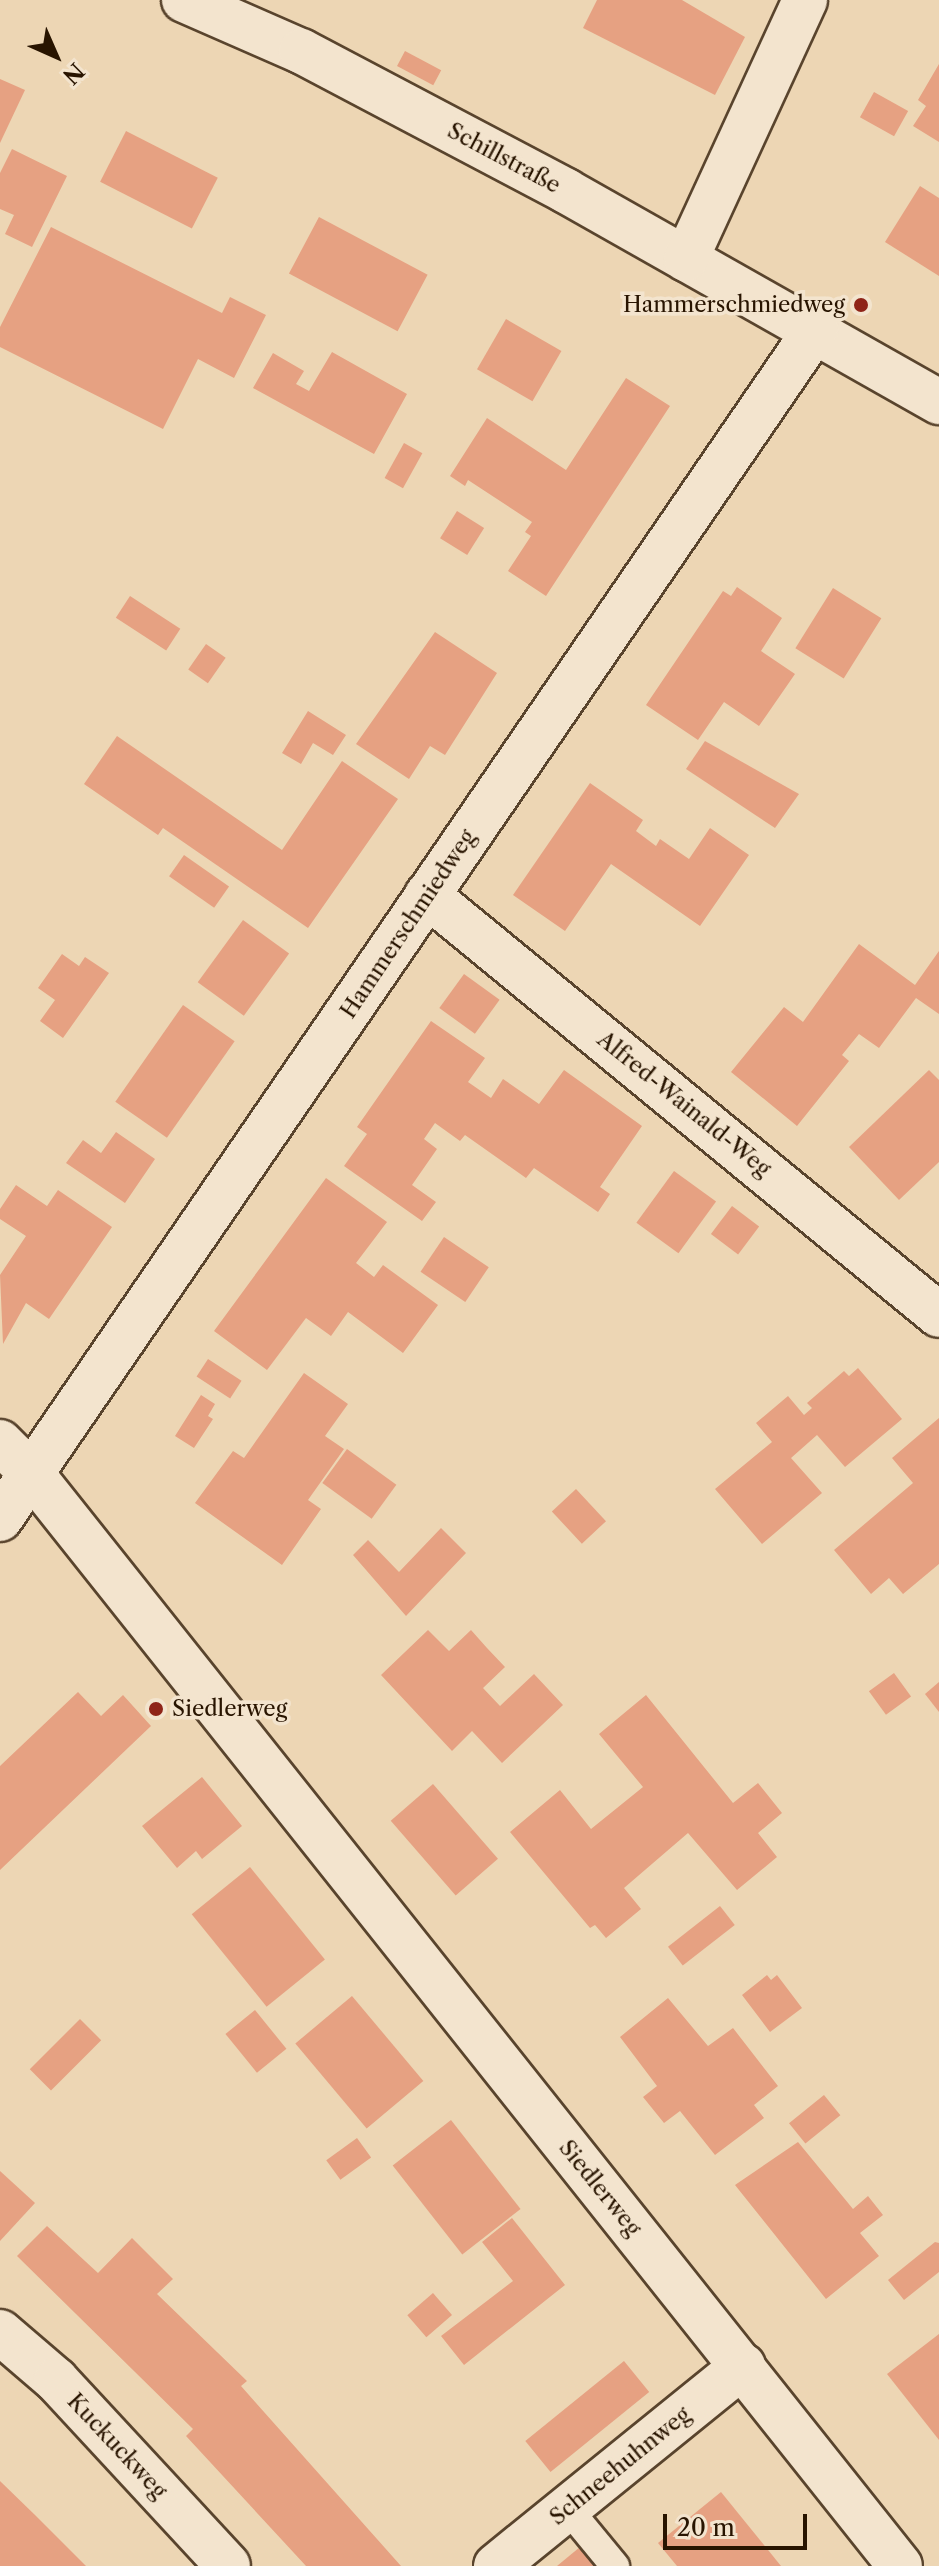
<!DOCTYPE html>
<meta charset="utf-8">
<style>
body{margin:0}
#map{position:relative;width:939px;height:2566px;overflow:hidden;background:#edd6b4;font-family:"Libre Caslon Text",serif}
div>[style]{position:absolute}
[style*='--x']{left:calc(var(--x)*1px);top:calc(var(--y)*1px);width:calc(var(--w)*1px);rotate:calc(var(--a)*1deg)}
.building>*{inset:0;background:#e6a182;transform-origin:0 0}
.roads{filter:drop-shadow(2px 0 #59442d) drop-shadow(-2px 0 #59442d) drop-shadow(0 2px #59442d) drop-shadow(0 -2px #59442d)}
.lane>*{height:28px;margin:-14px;padding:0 14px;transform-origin:14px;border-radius:14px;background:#f3e4ce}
.street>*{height:44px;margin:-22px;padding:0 22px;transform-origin:22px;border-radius:22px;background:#f3e4ce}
.dots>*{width:22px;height:22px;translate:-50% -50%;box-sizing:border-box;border:4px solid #f3e4ce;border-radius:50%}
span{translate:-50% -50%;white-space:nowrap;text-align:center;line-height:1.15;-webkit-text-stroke:7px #f3e4ce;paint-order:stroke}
.street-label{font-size:22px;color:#281400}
.poi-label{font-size:22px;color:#281400}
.right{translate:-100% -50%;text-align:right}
.left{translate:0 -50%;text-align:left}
.north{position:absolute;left:16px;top:16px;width:80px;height:80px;-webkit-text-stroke:6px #f3e4ce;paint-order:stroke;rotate:135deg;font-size:22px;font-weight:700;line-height:32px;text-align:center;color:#281400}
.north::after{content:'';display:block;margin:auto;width:28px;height:36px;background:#281400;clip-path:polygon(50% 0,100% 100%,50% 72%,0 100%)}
.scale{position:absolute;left:663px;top:2514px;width:144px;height:36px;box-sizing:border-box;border:4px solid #281400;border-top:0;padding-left:10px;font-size:24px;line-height:28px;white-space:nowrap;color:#281400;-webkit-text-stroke:6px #f3e4ce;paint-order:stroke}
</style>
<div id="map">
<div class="building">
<div style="clip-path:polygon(597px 0,682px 0,745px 37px,715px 95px,583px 28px)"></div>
<div style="left:405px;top:51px;width:41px;height:17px;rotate:28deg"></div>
<div style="clip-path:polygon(939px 64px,939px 142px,913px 126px,926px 106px,918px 100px)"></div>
<div style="clip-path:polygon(0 79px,25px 90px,0 143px)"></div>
<div style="left:874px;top:92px;width:39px;height:29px;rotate:29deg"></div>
<div style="left:126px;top:131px;width:103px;height:57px;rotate:27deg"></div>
<div style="clip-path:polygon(12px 149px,67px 176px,32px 247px,5px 234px,14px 215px,0 209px,0 173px)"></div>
<div style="clip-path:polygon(920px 186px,939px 198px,939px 276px,885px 242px)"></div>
<div style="left:319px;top:217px;width:123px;height:64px;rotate:28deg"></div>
<div style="clip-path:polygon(51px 227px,222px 313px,230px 297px,266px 315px,234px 378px,198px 359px,163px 429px,0 347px,0 327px)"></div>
<div style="left:506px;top:319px;width:64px;height:58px;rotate:30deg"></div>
<div style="clip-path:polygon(332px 352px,407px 394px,374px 454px,253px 388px,273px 353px,304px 371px,296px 384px,309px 391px)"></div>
<div style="clip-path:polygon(626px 378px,670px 406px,546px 596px,508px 571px,531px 536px,525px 532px,532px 522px,468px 480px,465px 486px,450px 476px,487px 418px,566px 470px)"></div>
<div style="left:404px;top:443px;width:21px;height:40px;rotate:29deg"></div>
<div style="left:457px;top:511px;width:32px;height:32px;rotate:32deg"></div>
<div style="clip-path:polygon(737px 587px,782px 618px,761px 651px,795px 674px,759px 726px,724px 702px,698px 740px,646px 705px,723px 591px,731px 596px)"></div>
<div style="left:833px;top:588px;width:57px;height:71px;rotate:32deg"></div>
<div style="left:130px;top:596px;width:60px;height:26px;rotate:33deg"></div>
<div style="clip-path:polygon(435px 632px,497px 673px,445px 755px,430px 746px,409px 779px,356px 744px)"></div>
<div style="left:206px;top:644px;width:24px;height:31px;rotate:35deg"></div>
<div style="clip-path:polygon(308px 711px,346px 735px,333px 755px,313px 743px,301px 764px,282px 753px)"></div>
<div style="clip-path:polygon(117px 736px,282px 850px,342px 761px,398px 799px,308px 928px,163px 828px,158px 835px,84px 784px)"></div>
<div style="clip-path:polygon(705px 741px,799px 794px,775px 828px,686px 769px)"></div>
<div style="clip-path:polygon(590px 783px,643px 820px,636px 831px,656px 846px,660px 839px,689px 859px,710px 828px,749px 855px,700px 926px,611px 864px,565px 931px,513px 895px)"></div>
<div style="left:184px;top:855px;width:55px;height:26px;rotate:35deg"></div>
<div style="left:243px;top:920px;width:57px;height:77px;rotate:36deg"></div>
<div style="clip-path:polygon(859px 944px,915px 985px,939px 951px,939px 1014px,916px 998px,879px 1048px,859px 1034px,842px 1055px,849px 1061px,797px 1126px,731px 1072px,784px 1007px,803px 1022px)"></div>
<div style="clip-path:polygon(62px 954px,79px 966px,85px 957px,109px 973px,63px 1038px,40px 1021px,55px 1000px,38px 988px)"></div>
<div style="left:464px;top:974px;width:44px;height:42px;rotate:36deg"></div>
<div style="left:183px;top:1005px;width:63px;height:118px;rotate:35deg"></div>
<div style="clip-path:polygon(431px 1021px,485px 1058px,468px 1082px,491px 1098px,503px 1079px,539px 1104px,564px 1070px,642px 1126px,600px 1187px,610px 1194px,598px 1212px,534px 1168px,526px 1178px,465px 1135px,460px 1141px,435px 1123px,424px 1139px,437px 1149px,412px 1185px,436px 1202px,422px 1221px,344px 1166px,367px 1134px,357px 1127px)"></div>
<div style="clip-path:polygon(929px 1070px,939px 1080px,939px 1162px,899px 1200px,849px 1147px)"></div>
<div style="clip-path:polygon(116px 1132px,155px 1159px,125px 1203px,66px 1163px,83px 1140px,101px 1153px)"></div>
<div style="left:674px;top:1171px;width:52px;height:64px;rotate:36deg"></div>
<div style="clip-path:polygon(326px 1178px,387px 1222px,356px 1263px,374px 1277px,383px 1265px,438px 1305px,403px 1353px,348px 1312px,331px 1336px,306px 1318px,267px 1370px,214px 1331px)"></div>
<div style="clip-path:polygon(16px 1185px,47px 1206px,58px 1190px,112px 1227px,49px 1319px,26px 1303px,3px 1344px,0 1275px,26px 1236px,0 1219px,0 1209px)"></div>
<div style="left:732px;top:1206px;width:34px;height:35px;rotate:37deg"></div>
<div style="left:444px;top:1237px;width:54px;height:42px;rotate:34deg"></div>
<div style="left:208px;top:1359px;width:40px;height:21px;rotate:33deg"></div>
<div style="clip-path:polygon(858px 1368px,902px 1419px,845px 1467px,817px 1435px,791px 1458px,822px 1493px,762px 1544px,715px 1489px,772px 1442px,756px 1423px,788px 1396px,804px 1415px,812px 1408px,807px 1403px,844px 1371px,849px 1376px)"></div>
<div style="clip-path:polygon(304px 1373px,348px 1404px,325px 1436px,344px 1449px,308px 1500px,321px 1509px,282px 1565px,195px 1503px,233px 1451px,244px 1458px)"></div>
<div style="clip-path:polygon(201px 1395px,215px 1404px,208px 1416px,213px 1419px,194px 1448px,175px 1436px)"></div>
<div style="clip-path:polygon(939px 1418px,939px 1564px,903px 1594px,889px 1578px,871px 1594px,834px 1550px,913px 1483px,892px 1458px)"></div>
<div style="left:347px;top:1449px;width:61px;height:42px;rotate:36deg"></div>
<div style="left:576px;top:1489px;width:44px;height:33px;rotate:47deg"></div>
<div style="clip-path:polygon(441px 1528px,466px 1553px,406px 1616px,353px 1555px,368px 1540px,399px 1572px)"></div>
<div style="clip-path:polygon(428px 1630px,449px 1651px,471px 1630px,487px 1648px,505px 1667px,483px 1688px,500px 1706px,534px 1674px,563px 1705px,502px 1763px,472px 1731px,452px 1751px,381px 1675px)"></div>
<div style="left:894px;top:1673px;width:29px;height:31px;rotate:54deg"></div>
<div style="clip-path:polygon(939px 1682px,939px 1712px,925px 1694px)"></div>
<div style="clip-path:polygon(78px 1692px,101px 1716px,123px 1695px,151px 1726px,0 1870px,0 1766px)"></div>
<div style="clip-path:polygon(646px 1695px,733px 1803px,758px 1783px,782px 1813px,758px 1833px,777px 1857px,737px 1890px,688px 1833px,624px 1888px,641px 1909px,606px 1938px,595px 1925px,590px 1928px,510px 1832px,560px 1790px,591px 1829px,643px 1787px,599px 1734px)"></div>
<div style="clip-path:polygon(202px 1777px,242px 1826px,202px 1859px,196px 1851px,177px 1868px,142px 1826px)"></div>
<div style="left:433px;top:1784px;width:99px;height:56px;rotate:49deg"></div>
<div style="left:250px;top:1867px;width:119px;height:75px;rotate:51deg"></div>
<div style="left:720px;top:1906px;width:24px;height:66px;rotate:52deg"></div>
<div style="clip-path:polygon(767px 1975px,771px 1980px,777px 1975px,802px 2008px,770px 2032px,742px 1995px)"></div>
<div style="left:352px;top:1996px;width:111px;height:74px;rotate:50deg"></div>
<div style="clip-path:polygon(668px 1998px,708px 2046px,733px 2028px,778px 2086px,754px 2105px,764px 2118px,715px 2155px,680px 2111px,664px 2123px,643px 2097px,657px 2086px,620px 2037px)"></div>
<div style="left:255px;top:2010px;width:50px;height:38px;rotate:51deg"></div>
<div style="left:80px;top:2019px;width:30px;height:71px;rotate:45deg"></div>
<div style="left:824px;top:2095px;width:26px;height:45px;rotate:51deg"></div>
<div style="left:451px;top:2120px;width:113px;height:74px;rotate:52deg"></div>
<div style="left:357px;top:2138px;width:24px;height:38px;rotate:54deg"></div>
<div style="clip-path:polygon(798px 2142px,853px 2209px,868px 2196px,883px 2215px,860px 2233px,879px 2256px,826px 2299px,735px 2185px)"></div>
<div style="clip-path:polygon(0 2171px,35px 2203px,0 2241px)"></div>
<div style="clip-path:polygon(512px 2218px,565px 2285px,464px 2365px,441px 2336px,513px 2281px,482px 2242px)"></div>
<div style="clip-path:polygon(47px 2226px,98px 2273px,132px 2238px,173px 2279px,157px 2294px,247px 2381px,241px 2386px,401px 2566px,306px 2566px,186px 2436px,193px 2429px,17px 2256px)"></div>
<div style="clip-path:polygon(935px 2242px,939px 2243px,939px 2272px,904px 2300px,888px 2280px)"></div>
<div style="left:433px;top:2293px;width:29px;height:34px;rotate:49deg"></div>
<div style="clip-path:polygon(939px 2334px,939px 2440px,887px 2374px)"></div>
<div style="left:624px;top:2361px;width:40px;height:127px;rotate:51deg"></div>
<div style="clip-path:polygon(0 2481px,36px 2516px,86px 2566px,0 2566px)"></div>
<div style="clip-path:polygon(721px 2492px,781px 2566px,677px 2566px,658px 2543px)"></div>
<div style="clip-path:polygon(580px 2547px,595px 2566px,557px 2566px)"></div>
</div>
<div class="roads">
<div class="lane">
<div style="--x:568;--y:2509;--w:74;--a:50.5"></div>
</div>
<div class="street">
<div style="--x:184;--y:0;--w:128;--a:23.6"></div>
<div style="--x:301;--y:51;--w:300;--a:27.8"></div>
<div style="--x:566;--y:191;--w:429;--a:29.5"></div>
<div style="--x:686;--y:259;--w:285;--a:-65.3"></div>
<div style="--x:427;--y:895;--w:662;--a:39.36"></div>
<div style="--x:0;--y:1442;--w:44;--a:45"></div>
<div style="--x:31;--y:1473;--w:1396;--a:51.51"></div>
<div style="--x:0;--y:1519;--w:1443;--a:-55.56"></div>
<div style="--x:0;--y:2332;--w:74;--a:40.6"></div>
<div style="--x:56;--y:2380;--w:253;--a:47.2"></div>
<div style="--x:496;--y:2566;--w:318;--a:-39"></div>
</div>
</div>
<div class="dots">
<div style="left:861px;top:305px;background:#8f2418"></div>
<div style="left:156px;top:1709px;background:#8f2418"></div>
</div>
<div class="street-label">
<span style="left:504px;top:158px;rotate:28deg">Schillstraße</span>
<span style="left:408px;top:924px;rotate:-56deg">Hammerschmiedweg</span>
<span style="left:684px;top:1104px;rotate:39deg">Alfred-Wainald-Weg</span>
<span style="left:600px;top:2188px;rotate:51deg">Siedlerweg</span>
<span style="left:117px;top:2446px;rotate:47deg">Kuckuckweg</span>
<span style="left:620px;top:2466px;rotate:-39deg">Schneehuhnweg</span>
</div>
<div class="poi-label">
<span class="right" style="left:845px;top:305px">Hammerschmiedweg</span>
<span class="left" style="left:172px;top:1709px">Siedlerweg</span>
</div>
<div class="north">N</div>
<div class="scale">20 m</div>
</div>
